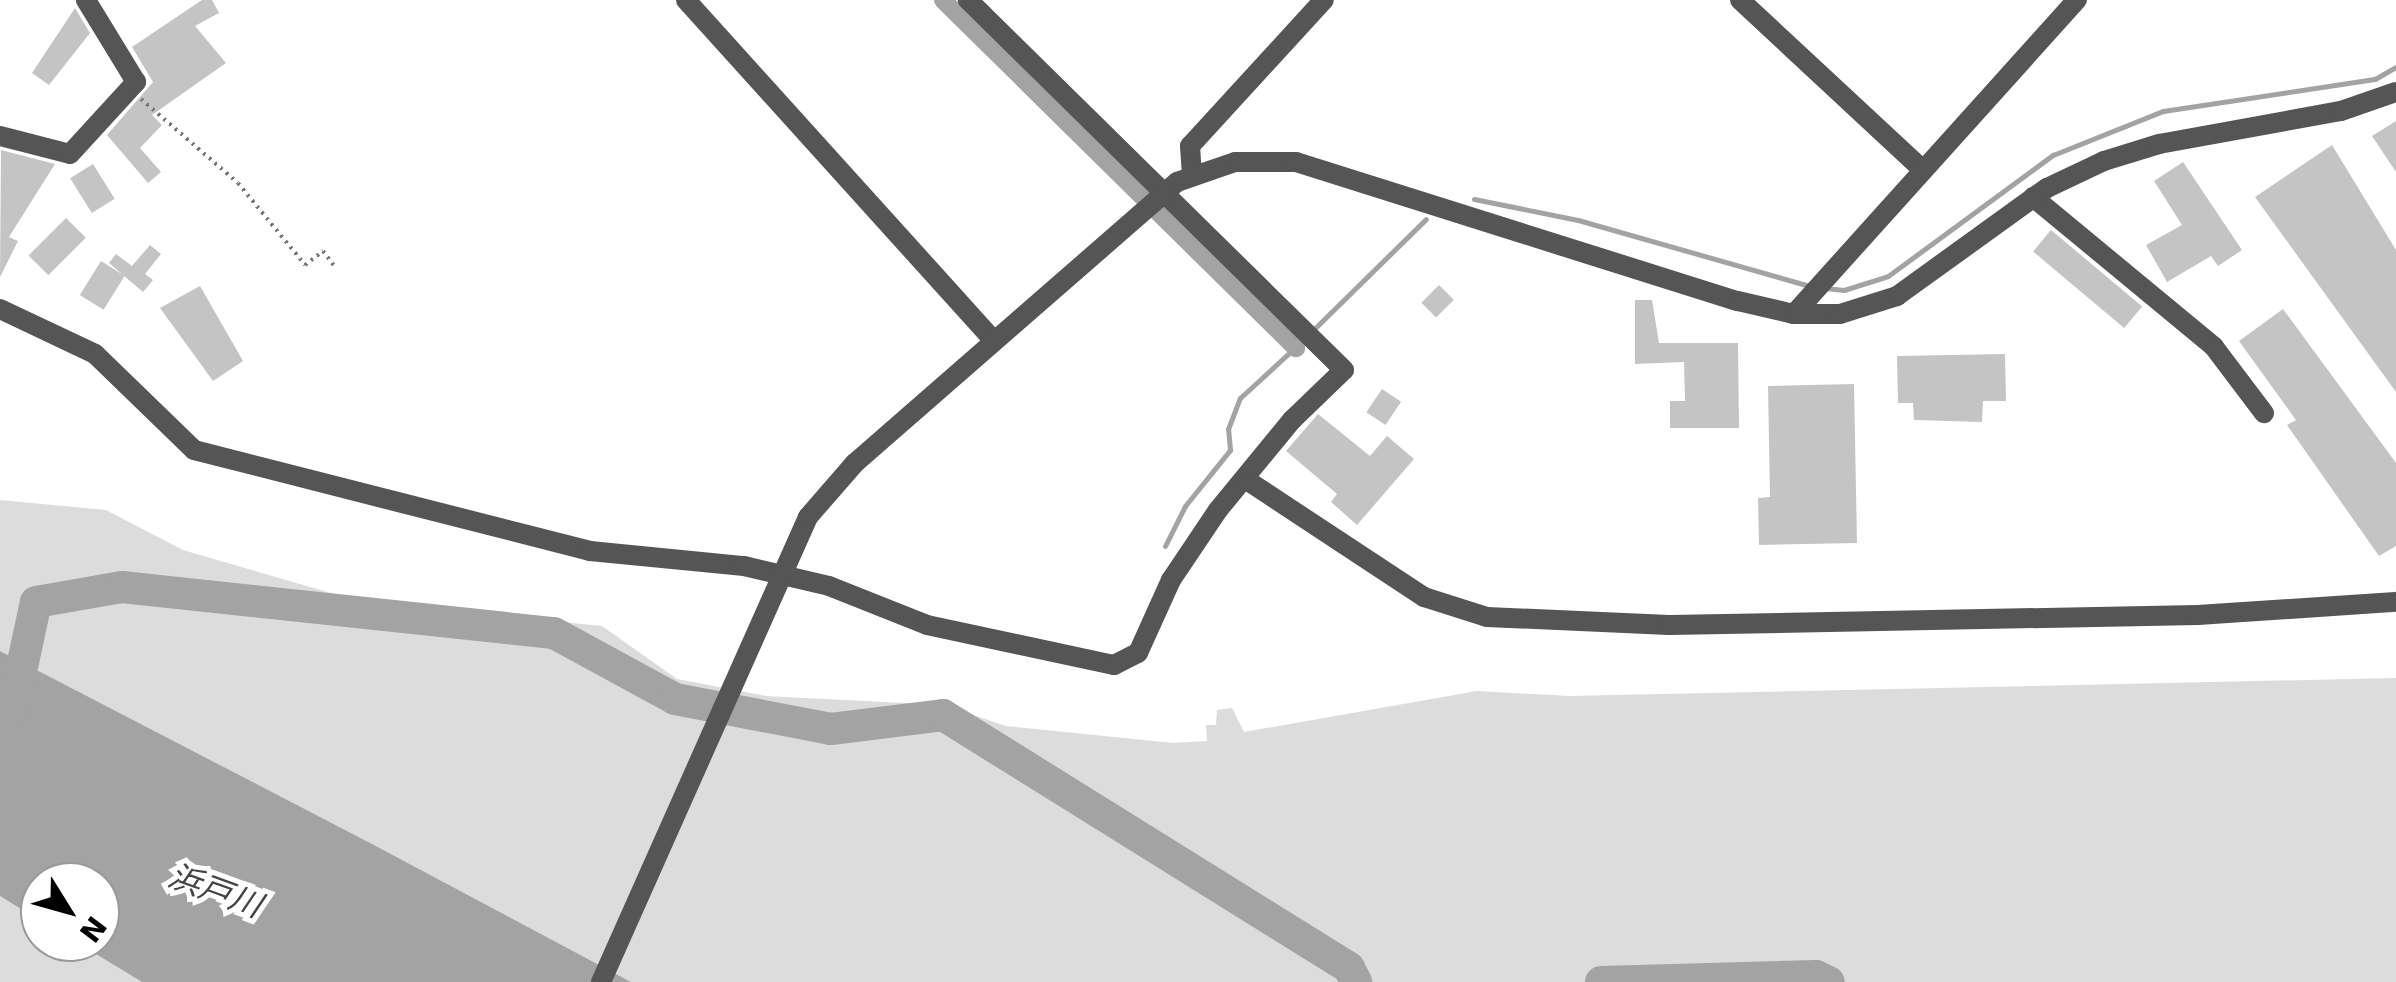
<!DOCTYPE html>
<meta charset="utf-8">
<style>
body{margin:0}
#map{position:relative;width:2396px;height:982px;overflow:hidden;background:#fff;font-family:"DejaVu Sans","Noto Sans JP",sans-serif}
div>[style]{position:absolute}
[style*='--x']{left:calc(var(--x)*1px);top:calc(var(--y)*1px);width:calc(var(--w)*1px);rotate:calc(var(--a)*1deg)}
.green>*{inset:0;background:#dcdcdc}
.water>*{inset:0;background:#a3a3a3}
.stream>*{height:5px;margin:-2.5px;padding:0 2.5px;transform-origin:2.5px;border-radius:2.5px;background:#a3a3a3}
.canal>*{height:18px;margin:-9px;padding:0 9px;transform-origin:9px;border-radius:9px;background:#a3a3a3}
.river>*{height:32px;margin:-16px;padding:0 16px;transform-origin:16px;border-radius:16px;background:#a3a3a3}
.building>*{inset:0;background:#c4c4c4;transform-origin:0 0}
.path>*{height:4px;margin-top:-2px;transform-origin:0;background:repeating-linear-gradient(90deg,#777 0 2.5px,transparent 0 7.5px)}
.minor>*{height:20px;margin:-10px;padding:0 10px;transform-origin:10px;border-radius:10px;background:#555}
span{translate:-50% -50%;white-space:nowrap;text-align:center;line-height:1.15;-webkit-text-stroke:10px #fff;paint-order:stroke}
.water-label{font-size:32px;color:#444;font-style:italic}
.north{position:absolute;left:20px;top:862px;width:100px;height:100px;box-sizing:border-box;background:#fff;border:2px solid #999;border-radius:50%;rotate:127deg;font-size:28px;font-weight:700;line-height:40px;text-align:center;color:#000}
.north::after{content:'';display:block;margin:auto;width:35px;height:45px;background:#000;clip-path:polygon(50% 0,100% 100%,50% 72%,0 100%)}
</style>
<div id="map">
<div class="green">
<div style="clip-path:polygon(0 500px,106px 510px,183px 550px,362px 602px,602px 626px,677px 679px,766px 696px,944px 705px,1006px 726px,1173px 743px,1207px 741px,1206px 725px,1216px 725px,1217px 710px,1232px 708px,1244px 732px,1477px 691px,1569px 696px,2396px 678px,2396px 982px,631px 982px,0 651px)"></div>
<div style="clip-path:polygon(0 896px,40px 921px,40px 942px,76px 942px,142px 982px,0 982px)"></div>
</div>
<div class="water">
<div style="clip-path:polygon(0 651px,370px 843px,631px 982px,142px 982px,76px 942px,100px 942px,100px 882px,40px 882px,40px 921px,0 896px)"></div>
</div>
<div class="stream">
<div style="--x:1474;--y:199;--w:106;--a:11.4"></div>
<div style="--x:1578;--y:220;--w:240;--a:15.9"></div>
<div style="--x:1825;--y:288;--w:19;--a:6"></div>
<div style="--x:1844;--y:290;--w:46;--a:-17.7"></div>
<div style="--x:1888;--y:276;--w:205;--a:-36.3"></div>
<div style="--x:2053;--y:155;--w:118;--a:-21.8"></div>
<div style="--x:2163;--y:111;--w:214;--a:-8.6"></div>
<div style="--x:2375;--y:79;--w:24;--a:-30"></div>
<div style="--x:1311;--y:332;--w:161;--a:-44.5"></div>
<div style="--x:1165;--y:546;--w:45;--a:-63.4"></div>
<div style="--x:1185;--y:506;--w:72;--a:-51.2"></div>
<div style="--x:1230;--y:450;--w:21;--a:-95"></div>
<div style="--x:1228;--y:429;--w:33;--a:-69"></div>
<div style="--x:1240;--y:398;--w:86;--a:-42.6"></div>
</div>
<div class="canal">
<div style="--x:943;--y:0;--w:496;--a:44.6"></div>
</div>
<div class="river">
<div style="--x:0;--y:728;--w:23;--a:-56"></div>
<div style="--x:13;--y:709;--w:109;--a:-77.9"></div>
<div style="--x:36;--y:602;--w:87;--a:-9.9"></div>
<div style="--x:122;--y:587;--w:434;--a:6.1"></div>
<div style="--x:554;--y:633;--w:138;--a:28.6"></div>
<div style="--x:675;--y:699;--w:159;--a:10.9"></div>
<div style="--x:831;--y:729;--w:113;--a:-7.1"></div>
<div style="--x:943;--y:715;--w:478;--a:31.9"></div>
<div style="--x:1349;--y:968;--w:16;--a:63"></div>
<div style="--x:1601;--y:982;--w:215;--a:-1.6"></div>
<div style="--x:1816;--y:976;--w:14;--a:25"></div>
</div>
<div class="building">
<div style="clip-path:polygon(202px 0,212px 0,219px 13px,195px 26px,226px 63px,152px 115px,162px 125px,140px 148px,161px 172px,148px 183px,107px 135px,153px 82px,132px 47px)"></div>
<div style="clip-path:polygon(75px 8px,90px 33px,49px 85px,32px 73px)"></div>
<div style="clip-path:polygon(2396px 121px,2396px 172px,2372px 136px)"></div>
<div style="clip-path:polygon(2332px 145px,2396px 250px,2396px 392px,2255px 197px)"></div>
<div style="clip-path:polygon(1px 150px,55px 164px,9px 237px,18px 241px,0 277px)"></div>
<div style="clip-path:polygon(2183px 162px,2242px 250px,2218px 266px,2211px 256px,2167px 282px,2146px 245px,2182px 225px,2154px 181px)"></div>
<div style="left:93px;top:164px;width:41px;height:27px;rotate:58deg"></div>
<div style="left:66px;top:218px;width:28px;height:53px;rotate:45deg"></div>
<div style="left:2051px;top:230px;width:119px;height:28px;rotate:40deg"></div>
<div style="clip-path:polygon(150px 245px,161px 254px,145px 274px,153px 280px,143px 292px,109px 263px,116px 254px,132px 266px)"></div>
<div style="left:101px;top:261px;width:28px;height:40px;rotate:32deg"></div>
<div style="left:1439px;top:285px;width:21px;height:25px;rotate:45deg"></div>
<div style="clip-path:polygon(200px 286px,243px 361px,213px 381px,160px 308px)"></div>
<div style="clip-path:polygon(1635px 300px,1652px 300px,1659px 343px,1738px 343px,1739px 428px,1670px 428px,1670px 401px,1685px 401px,1684px 362px,1635px 364px)"></div>
<div style="clip-path:polygon(2283px 309px,2396px 463px,2396px 546px,2379px 556px,2287px 425px,2296px 420px,2239px 341px)"></div>
<div style="clip-path:polygon(2005px 354px,2006px 401px,1983px 401px,1982px 422px,1914px 420px,1913px 403px,1898px 403px,1897px 356px)"></div>
<div style="clip-path:polygon(1854px 384px,1857px 543px,1759px 545px,1758px 498px,1770px 497px,1768px 386px)"></div>
<div style="left:1382px;top:389px;width:23px;height:28px;rotate:34deg"></div>
<div style="clip-path:polygon(1318px 414px,1370px 456px,1387px 436px,1414px 459px,1357px 525px,1331px 502px,1337px 494px,1286px 451px)"></div>
</div>
<div class="path">
<div style="--x:141;--y:99;--w:128;--a:40.9"></div>
<div style="--x:238;--y:183;--w:106;--a:50.7"></div>
<div style="--x:305;--y:265;--w:23;--a:-38"></div>
<div style="--x:323;--y:251;--w:21;--a:53"></div>
</div>
<div class="minor">
<div style="--x:686;--y:0;--w:457;--a:47.9"></div>
<div style="--x:1740;--y:0;--w:248;--a:42.9"></div>
<div style="--x:0;--y:136;--w:72;--a:14.4"></div>
<div style="--x:70;--y:154;--w:98;--a:-47.5"></div>
<div style="--x:136;--y:82;--w:96;--a:-121.4"></div>
<div style="--x:1192;--y:175;--w:29;--a:-94"></div>
<div style="--x:1190;--y:146;--w:198;--a:-47.5"></div>
<div style="--x:2033;--y:197;--w:235;--a:39.6"></div>
<div style="--x:2214;--y:347;--w:83;--a:52.9"></div>
<div style="--x:0;--y:309;--w:105;--a:25.3"></div>
<div style="--x:95;--y:354;--w:138;--a:44.1"></div>
<div style="--x:194;--y:450;--w:409;--a:14.3"></div>
<div style="--x:590;--y:551;--w:155;--a:5.6"></div>
<div style="--x:744;--y:566;--w:87;--a:13.2"></div>
<div style="--x:829;--y:586;--w:105;--a:21.7"></div>
<div style="--x:927;--y:625;--w:191;--a:12.1"></div>
<div style="--x:1114;--y:665;--w:27;--a:-27"></div>
<div style="--x:1138;--y:653;--w:80;--a:-65.7"></div>
<div style="--x:1171;--y:580;--w:84;--a:-56.1"></div>
<div style="--x:1218;--y:510;--w:117;--a:-50.6"></div>
<div style="--x:1292;--y:420;--w:72;--a:-43.9"></div>
<div style="--x:1344;--y:370;--w:528;--a:-135.46"></div>
<div style="--x:1794;--y:314;--w:423;--a:-48"></div>
<div style="--x:1248;--y:481;--w:211;--a:33.4"></div>
<div style="--x:1424;--y:597;--w:66;--a:17.6"></div>
<div style="--x:1487;--y:617;--w:182;--a:2.5"></div>
<div style="--x:1669;--y:625;--w:529;--a:-1.08"></div>
<div style="--x:2198;--y:615;--w:198;--a:-3.8"></div>
<div style="--x:601;--y:982;--w:509;--a:-66"></div>
<div style="--x:808;--y:517;--w:72;--a:-49"></div>
<div style="--x:855;--y:463;--w:427;--a:-41.1"></div>
<div style="--x:1177;--y:182;--w:61;--a:-19"></div>
<div style="--x:1235;--y:162;--w:61;--a:0"></div>
<div style="--x:1296;--y:162;--w:463;--a:17.5"></div>
<div style="--x:1738;--y:301;--w:57;--a:13.1"></div>
<div style="--x:1794;--y:314;--w:46;--a:0"></div>
<div style="--x:1840;--y:314;--w:60;--a:-17.5"></div>
<div style="--x:1897;--y:296;--w:185;--a:-35.8"></div>
<div style="--x:2047;--y:188;--w:63;--a:-25.3"></div>
<div style="--x:2104;--y:161;--w:58;--a:-17.2"></div>
<div style="--x:2159;--y:144;--w:185;--a:-10.3"></div>
<div style="--x:2341;--y:111;--w:58;--a:-19.1"></div>
</div>
<div class="water-label">
<span style="left:215px;top:891px;rotate:20deg">浜戸川</span>
</div>
<div class="north">N</div>
</div>
